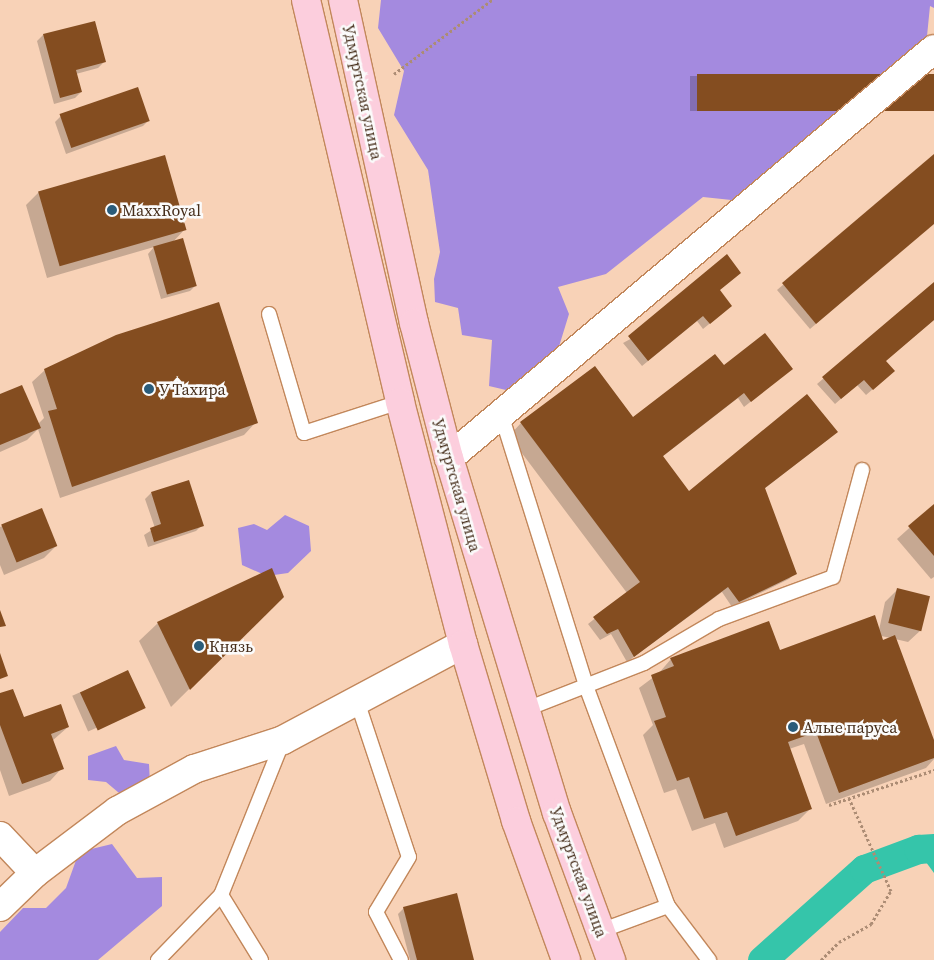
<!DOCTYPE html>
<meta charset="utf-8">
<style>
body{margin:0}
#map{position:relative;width:934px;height:960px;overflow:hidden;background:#f8d2b7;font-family:"Source Serif 4",serif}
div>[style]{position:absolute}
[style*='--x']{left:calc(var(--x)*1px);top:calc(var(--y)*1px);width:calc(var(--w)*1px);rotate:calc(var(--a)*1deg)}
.forest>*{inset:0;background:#a48adf}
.water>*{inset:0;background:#35c5aa}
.shadow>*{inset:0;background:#0003;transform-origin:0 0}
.canal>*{height:29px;margin:-14.5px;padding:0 14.5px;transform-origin:14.5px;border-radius:14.5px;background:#35c5aa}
.building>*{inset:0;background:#844d20;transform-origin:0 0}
.path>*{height:3px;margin-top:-1.5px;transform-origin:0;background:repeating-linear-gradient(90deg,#ac8c74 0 2.5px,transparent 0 5px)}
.roads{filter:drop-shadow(1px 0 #c2875b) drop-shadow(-1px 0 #c2875b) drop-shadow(0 1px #c2875b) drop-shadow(0 -1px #c2875b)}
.lane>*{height:14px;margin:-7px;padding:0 7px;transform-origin:7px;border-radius:7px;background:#fff}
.street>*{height:28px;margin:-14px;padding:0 14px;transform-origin:14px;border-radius:14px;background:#fff}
.primary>*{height:28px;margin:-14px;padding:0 14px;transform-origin:14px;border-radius:14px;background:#fccedd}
.dots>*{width:14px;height:14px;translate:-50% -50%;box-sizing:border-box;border:2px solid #fbfbfb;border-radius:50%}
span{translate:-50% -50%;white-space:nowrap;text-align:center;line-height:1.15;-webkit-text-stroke:5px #fbfbfb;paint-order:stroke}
.street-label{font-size:16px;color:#452d1a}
.poi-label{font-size:16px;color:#452d1a}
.left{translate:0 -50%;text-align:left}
</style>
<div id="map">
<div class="forest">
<div style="clip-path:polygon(381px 0,934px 0,934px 8px,930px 6px,926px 46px,741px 201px,703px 197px,606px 274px,558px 287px,569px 314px,557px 353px,506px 390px,489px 386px,492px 340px,462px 335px,458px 308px,435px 302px,434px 279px,440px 252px,428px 170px,394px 115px,404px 71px,378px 28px)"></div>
<div style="clip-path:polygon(285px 515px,309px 526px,311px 551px,288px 573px,267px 576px,242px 565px,238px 528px,254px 524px,267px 530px)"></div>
<div style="clip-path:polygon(116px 746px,124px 760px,149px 764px,150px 784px,125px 798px,106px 782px,88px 780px,88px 756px)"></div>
<div style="clip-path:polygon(112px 844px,137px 878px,162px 877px,162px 906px,98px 960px,0 960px,0 932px,23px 908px,46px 908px,66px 888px,79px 852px)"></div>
</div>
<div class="water">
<div style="clip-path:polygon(934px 835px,934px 873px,923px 858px,922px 839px)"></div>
</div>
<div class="shadow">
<div style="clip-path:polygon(43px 35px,104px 62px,98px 68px,76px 74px,81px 92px,75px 98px,54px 104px,37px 41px)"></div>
<div style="left:934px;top:76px;width:35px;height:244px;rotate:90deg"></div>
<div style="clip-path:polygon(61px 116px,149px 120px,143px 126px,66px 154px,55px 122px)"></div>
<div style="clip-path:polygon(934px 156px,934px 223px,810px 329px,777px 290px)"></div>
<div style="clip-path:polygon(39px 192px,185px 229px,172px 243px,196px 285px,190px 291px,161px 299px,148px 254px,154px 247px,47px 278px,26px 205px)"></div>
<div style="clip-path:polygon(934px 284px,934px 320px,885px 361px,887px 377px,866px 395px,857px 385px,835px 404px,817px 384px)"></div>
<div style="clip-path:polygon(719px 291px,725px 311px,703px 329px,697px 321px,642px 366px,623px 343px)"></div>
<div style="clip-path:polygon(724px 367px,785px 374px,744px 407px,738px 398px,662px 457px,689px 493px,830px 438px,764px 489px,795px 573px,789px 579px,732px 607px,722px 592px,627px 662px,611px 634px,600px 640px,588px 624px,627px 593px,509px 436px,521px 423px,633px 418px)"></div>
<div style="clip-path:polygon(45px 370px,256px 422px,244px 435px,60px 498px,38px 429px,27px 440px,0 452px,0 395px,38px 424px,44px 418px,32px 382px)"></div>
<div style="clip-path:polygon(151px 493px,202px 525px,196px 531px,148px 547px,144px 535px,155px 528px,145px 499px)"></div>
<div style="clip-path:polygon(934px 506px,934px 577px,931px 579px,897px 539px)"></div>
<div style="clip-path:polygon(41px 510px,56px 546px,44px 558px,4px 575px,0 565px,0 527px)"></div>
<div style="clip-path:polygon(evenodd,898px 589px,921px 630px,908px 642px,895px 639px,934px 744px,934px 759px,926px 768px,826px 804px,804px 744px,789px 749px,811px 808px,798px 821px,724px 848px,715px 823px,692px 831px,676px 789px,664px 793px,643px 735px,653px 725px,639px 688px,659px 673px,671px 659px,780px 652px,879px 630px,885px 602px,898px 589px,881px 636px,891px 638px,883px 641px,881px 636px)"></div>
<div style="clip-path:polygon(282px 597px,171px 707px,139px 641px,158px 623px)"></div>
<div style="left:128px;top:671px;width:39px;height:61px;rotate:66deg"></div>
<div style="clip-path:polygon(0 695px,23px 719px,68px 727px,52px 741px,62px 768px,50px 781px,9px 796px,0 770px)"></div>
<div style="clip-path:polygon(404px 908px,473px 960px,410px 960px,398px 914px)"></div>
</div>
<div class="canal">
<div style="--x:762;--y:960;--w:137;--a:-41.7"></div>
<div style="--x:864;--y:869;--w:58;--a:-20.3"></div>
<div style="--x:918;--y:849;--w:16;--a:-4"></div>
</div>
<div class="building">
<div style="clip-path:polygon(95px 21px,106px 62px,76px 70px,82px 92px,60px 98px,43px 34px)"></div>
<div style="left:934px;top:74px;width:37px;height:237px;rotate:90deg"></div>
<div style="left:138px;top:87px;width:36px;height:83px;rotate:71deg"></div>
<div style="clip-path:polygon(934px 154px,934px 224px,816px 324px,782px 283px)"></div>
<div style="left:165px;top:155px;width:78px;height:132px;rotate:74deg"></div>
<div style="left:183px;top:238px;width:50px;height:31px;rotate:74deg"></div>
<div style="clip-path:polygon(727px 254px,741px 273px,720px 290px,732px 306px,710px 324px,703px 316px,648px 361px,628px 336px)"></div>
<div style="clip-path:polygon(934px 282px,934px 320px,886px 361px,895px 371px,873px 390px,864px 380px,841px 399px,822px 377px)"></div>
<div style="clip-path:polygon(219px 302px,258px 423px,72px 487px,48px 411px,57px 409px,44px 369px,116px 335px)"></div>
<div style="clip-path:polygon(765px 333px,793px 369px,751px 402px,744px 393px,663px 456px,689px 491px,807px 394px,838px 432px,765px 488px,797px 574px,739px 602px,728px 587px,634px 657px,618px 629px,607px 634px,593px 617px,640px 582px,520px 422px,595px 366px,633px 417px,715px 354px,724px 365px)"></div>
<div style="clip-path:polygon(22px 385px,41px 428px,0 445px,0 394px)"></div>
<div style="clip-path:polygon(189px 480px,204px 526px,154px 542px,150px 528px,161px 524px,151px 492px)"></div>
<div style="clip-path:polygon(934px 504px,934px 556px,908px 526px)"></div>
<div style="left:42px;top:508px;width:41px;height:44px;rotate:68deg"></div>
<div style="clip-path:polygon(272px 568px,284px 597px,190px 690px,157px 622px)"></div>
<div style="left:897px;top:588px;width:34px;height:36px;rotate:14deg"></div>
<div style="clip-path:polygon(0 610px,6px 626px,0 627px)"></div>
<div style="clip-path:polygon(875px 615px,883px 640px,895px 635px,934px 740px,934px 758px,839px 793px,816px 732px,788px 742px,812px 809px,736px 836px,727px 812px,704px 819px,689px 777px,677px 781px,654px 721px,666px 717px,651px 675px,674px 666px,670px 658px,769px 621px,780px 650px)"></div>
<div style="clip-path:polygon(0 653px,8px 676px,0 679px)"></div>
<div style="left:128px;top:670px;width:42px;height:53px;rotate:65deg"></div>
<div style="clip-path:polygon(13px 689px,24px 717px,61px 704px,69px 727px,51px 734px,64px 769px,22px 784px,0 725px,0 693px)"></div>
<div style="clip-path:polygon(457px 893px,474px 960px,417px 960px,403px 907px)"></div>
</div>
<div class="path">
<div style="--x:394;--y:74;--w:123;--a:-37.1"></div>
<div style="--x:829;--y:805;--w:111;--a:-18.4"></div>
<div style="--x:821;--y:960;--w:25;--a:-45"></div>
<div style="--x:839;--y:942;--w:37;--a:-29"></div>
<div style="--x:871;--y:924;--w:39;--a:-59"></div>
<div style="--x:891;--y:891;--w:102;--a:-114.3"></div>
</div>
<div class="roads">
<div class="lane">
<div style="--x:269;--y:314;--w:124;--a:73.6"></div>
<div style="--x:304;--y:433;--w:101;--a:-17.9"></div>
<div style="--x:501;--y:414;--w:285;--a:72.6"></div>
<div style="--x:586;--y:686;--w:235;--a:69.6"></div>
<div style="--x:668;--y:906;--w:72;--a:159.8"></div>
<div style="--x:357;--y:701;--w:164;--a:71.6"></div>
<div style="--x:409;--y:857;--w:64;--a:121"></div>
<div style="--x:376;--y:912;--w:54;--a:62.5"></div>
<div style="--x:524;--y:710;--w:129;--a:-21.4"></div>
<div style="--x:644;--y:663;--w:87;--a:-30.4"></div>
<div style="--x:719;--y:619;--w:121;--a:-20.2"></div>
<div style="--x:833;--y:577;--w:111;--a:-74.8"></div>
<div style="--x:221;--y:895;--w:76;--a:58.4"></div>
<div style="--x:668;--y:906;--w:68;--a:52.8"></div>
<div style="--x:158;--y:960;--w:91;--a:-45.9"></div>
<div style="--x:221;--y:895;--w:166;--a:-68.1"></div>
</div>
<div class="street">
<div style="--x:449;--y:458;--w:634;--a:-40.14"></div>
<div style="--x:0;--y:836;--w:51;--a:46.6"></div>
<div style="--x:0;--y:907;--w:49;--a:-44.2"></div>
<div style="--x:35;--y:873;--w:103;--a:-37.1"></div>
<div style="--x:117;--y:811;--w:88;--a:-28.6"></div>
<div style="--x:194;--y:769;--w:94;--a:-18"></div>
<div style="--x:283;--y:740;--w:204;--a:-28.1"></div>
</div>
<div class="primary">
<div style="--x:306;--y:0;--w:413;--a:76.8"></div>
<div style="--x:400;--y:402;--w:250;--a:75.4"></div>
<div style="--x:463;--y:644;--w:185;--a:73.3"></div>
<div style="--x:516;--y:821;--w:148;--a:70.2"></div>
<div style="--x:343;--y:0;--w:331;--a:77.6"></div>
<div style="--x:414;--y:323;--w:139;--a:75.5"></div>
<div style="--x:449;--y:458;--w:371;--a:73.1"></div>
<div style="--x:557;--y:813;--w:157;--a:69.8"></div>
</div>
</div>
<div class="dots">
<div style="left:112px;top:210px;background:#2a5c7a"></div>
<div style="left:149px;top:389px;background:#2a5c7a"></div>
<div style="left:199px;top:646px;background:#2a5c7a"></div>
<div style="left:793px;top:727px;background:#2a5c7a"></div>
</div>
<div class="street-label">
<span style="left:363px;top:92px;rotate:78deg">Удмуртская улица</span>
<span style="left:457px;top:485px;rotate:74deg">Удмуртская улица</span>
<span style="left:579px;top:872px;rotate:70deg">Удмуртская улица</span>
</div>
<div class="poi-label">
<span class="left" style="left:122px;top:210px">MaxxRoyal</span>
<span class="left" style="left:159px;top:389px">У Тахира</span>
<span class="left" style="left:209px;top:646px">Князь</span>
<span class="left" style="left:803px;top:727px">Алые паруса</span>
</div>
</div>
